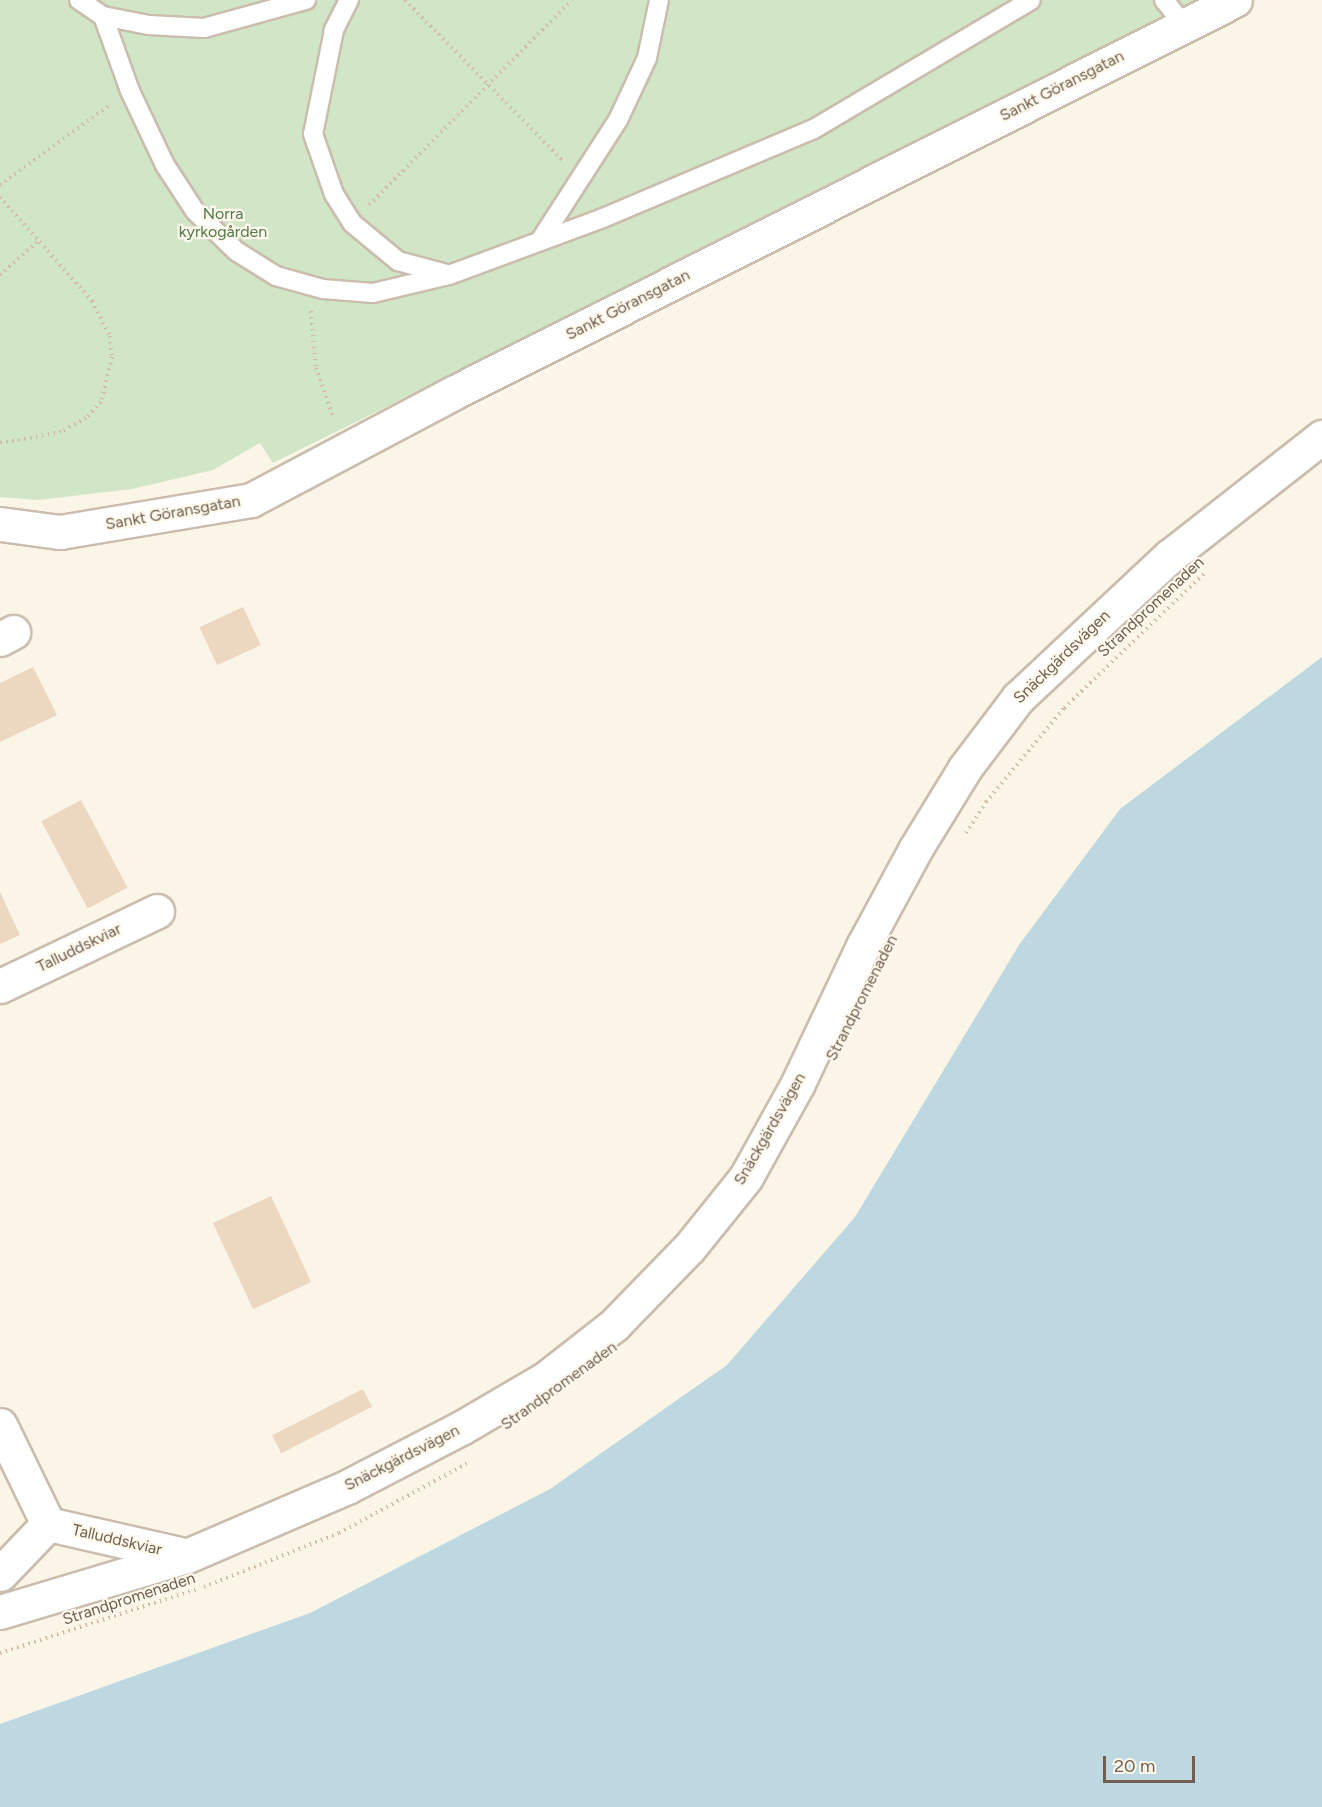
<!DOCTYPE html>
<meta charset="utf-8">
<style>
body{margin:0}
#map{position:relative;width:1322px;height:1807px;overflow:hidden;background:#faf5e7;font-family:Figtree,sans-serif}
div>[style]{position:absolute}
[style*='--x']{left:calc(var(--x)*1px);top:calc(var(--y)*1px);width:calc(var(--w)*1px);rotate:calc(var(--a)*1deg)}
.green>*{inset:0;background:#d0e6c7}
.water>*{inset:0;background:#bdd8e1}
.building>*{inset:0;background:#ecd7c1;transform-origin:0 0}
.path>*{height:4px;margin-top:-2px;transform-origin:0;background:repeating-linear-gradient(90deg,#d1bba5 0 1.5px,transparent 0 6px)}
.roads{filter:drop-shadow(2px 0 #cabdae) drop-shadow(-2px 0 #cabdae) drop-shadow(0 2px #cabdae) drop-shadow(0 -2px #cabdae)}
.lane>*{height:18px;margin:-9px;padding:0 9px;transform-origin:9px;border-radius:9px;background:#fff}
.street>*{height:33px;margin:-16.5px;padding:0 16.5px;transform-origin:16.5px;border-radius:16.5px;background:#fff}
span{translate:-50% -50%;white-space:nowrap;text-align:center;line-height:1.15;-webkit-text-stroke:4.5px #fdf8ec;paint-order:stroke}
.street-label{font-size:16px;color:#705e4e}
.park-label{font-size:16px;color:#537a4b}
.scale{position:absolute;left:1103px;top:1756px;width:92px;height:27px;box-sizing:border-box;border:3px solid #705e4e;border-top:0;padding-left:8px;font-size:18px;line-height:21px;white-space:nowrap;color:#705e4e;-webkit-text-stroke:4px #fdf8ec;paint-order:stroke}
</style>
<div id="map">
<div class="green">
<div style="clip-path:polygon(0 0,1209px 0,273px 463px,260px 443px,213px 470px,132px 489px,38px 500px,0 497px)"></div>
</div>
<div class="water">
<div style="clip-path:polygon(1322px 657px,1322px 1807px,0 1807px,0 1724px,310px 1613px,550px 1489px,727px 1365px,855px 1217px,1019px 945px,1120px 809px)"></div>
</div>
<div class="building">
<div style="left:243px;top:607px;width:42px;height:48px;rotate:65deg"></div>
<div style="clip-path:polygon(33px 667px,57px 715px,0 742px,0 683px)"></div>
<div style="left:81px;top:800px;width:99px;height:45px;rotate:62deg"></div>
<div style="clip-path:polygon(0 892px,20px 935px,0 944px)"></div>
<div style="left:271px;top:1196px;width:95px;height:64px;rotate:65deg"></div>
<div style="left:363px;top:1389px;width:20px;height:102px;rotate:63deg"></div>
</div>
<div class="path">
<div style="--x:405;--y:0;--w:227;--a:45.5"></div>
<div style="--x:0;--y:185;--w:137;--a:-36.1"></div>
<div style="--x:0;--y:197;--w:139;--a:48.5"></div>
<div style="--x:92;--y:301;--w:39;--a:63"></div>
<div style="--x:110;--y:336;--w:21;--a:85"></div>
<div style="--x:112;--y:357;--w:46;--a:103.7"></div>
<div style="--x:101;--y:402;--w:22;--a:133"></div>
<div style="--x:86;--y:418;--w:29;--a:151"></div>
<div style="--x:61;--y:432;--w:62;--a:169.8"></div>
<div style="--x:369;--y:205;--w:289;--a:-45.3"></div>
<div style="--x:0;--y:275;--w:50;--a:-41.7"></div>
<div style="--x:311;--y:311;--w:57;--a:85"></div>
<div style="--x:316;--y:368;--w:54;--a:70.6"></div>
<div style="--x:966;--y:833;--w:37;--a:-57"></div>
<div style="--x:986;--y:802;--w:122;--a:-50.3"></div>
<div style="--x:1064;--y:708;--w:197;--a:-43.8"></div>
<div style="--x:204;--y:1587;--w:145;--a:-21.8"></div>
<div style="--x:339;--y:1533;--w:147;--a:-28.5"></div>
<div style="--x:0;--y:1653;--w:207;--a:-18"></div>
</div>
<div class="roads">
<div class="lane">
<div style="--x:79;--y:0;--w:29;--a:34"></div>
<div style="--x:103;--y:16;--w:47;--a:11.1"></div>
<div style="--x:149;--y:25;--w:55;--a:3.1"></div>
<div style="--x:204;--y:28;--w:106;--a:-15.4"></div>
<div style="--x:349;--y:0;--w:34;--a:117"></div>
<div style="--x:334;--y:30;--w:106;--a:101.4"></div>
<div style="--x:313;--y:134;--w:64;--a:70.7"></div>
<div style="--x:334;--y:194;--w:34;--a:58"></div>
<div style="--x:352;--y:223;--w:60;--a:39.6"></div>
<div style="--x:398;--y:261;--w:51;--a:14.9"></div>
<div style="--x:1164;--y:0;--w:32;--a:51"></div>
<div style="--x:103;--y:16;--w:80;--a:70.2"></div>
<div style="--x:130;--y:91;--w:82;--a:64.7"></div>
<div style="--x:165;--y:165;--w:55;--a:56.9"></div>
<div style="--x:195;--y:211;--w:57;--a:44.3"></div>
<div style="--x:236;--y:251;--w:47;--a:32"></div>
<div style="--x:276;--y:276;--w:49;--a:15.5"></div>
<div style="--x:323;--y:289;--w:50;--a:4.6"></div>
<div style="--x:373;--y:293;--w:78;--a:-13.3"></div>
<div style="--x:449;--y:275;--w:164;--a:-20.3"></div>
<div style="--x:603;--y:218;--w:229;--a:-22.9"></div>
<div style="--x:814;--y:129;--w:252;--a:-30.7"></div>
<div style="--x:540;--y:241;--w:144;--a:-57.2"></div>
<div style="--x:618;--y:120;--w:68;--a:-64.9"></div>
<div style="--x:647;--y:58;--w:59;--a:-78.3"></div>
</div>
<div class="street">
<div style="--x:0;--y:524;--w:61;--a:7.6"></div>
<div style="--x:60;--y:532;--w:194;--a:-9.5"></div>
<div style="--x:251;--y:500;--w:229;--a:-27.9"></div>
<div style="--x:453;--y:393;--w:875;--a:-26.68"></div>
<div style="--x:0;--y:639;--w:15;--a:-28"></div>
<div style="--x:0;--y:986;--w:174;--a:-25.5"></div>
<div style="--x:0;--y:1425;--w:110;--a:64.1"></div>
<div style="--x:48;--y:1524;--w:69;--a:133.8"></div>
<div style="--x:48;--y:1524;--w:139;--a:12.8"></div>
<div style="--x:0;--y:1612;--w:195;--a:-16.7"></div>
<div style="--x:187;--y:1556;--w:174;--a:-23.3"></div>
<div style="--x:347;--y:1487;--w:128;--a:-27.4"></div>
<div style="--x:461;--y:1428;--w:97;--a:-30.3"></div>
<div style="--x:545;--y:1379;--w:88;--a:-38"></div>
<div style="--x:614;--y:1325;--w:107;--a:-45.8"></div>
<div style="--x:689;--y:1248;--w:91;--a:-51.2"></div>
<div style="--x:746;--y:1177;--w:107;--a:-61"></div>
<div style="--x:798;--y:1083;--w:152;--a:-64.6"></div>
<div style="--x:863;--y:946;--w:111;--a:-61.6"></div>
<div style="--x:916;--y:848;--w:94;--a:-58.5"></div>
<div style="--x:965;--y:768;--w:88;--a:-52.9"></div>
<div style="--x:1018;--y:698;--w:208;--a:-43.1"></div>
<div style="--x:1170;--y:556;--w:193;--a:-38.1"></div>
</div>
</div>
<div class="street-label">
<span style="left:1062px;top:86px;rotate:-27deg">Sankt Göransgatan</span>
<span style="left:628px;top:305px;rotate:-27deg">Sankt Göransgatan</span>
<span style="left:173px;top:513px;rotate:-10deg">Sankt Göransgatan</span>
<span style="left:1151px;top:607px;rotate:-43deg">Strandpromenaden</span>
<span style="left:1062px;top:657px;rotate:-44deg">Snäckgärdsvägen</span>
<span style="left:79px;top:948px;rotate:-26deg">Talluddskviar</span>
<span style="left:862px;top:998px;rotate:-63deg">Strandpromenaden</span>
<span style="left:770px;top:1129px;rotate:-60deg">Snäckgärdsvägen</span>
<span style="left:559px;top:1386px;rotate:-36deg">Strandpromenaden</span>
<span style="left:402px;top:1458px;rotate:-27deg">Snäckgärdsvägen</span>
<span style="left:117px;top:1540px;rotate:13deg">Talluddskviar</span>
<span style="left:129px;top:1599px;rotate:-18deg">Strandpromenaden</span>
</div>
<div class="park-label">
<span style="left:223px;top:223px">Norra<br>kyrkogården</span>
</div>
<div class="scale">20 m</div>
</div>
